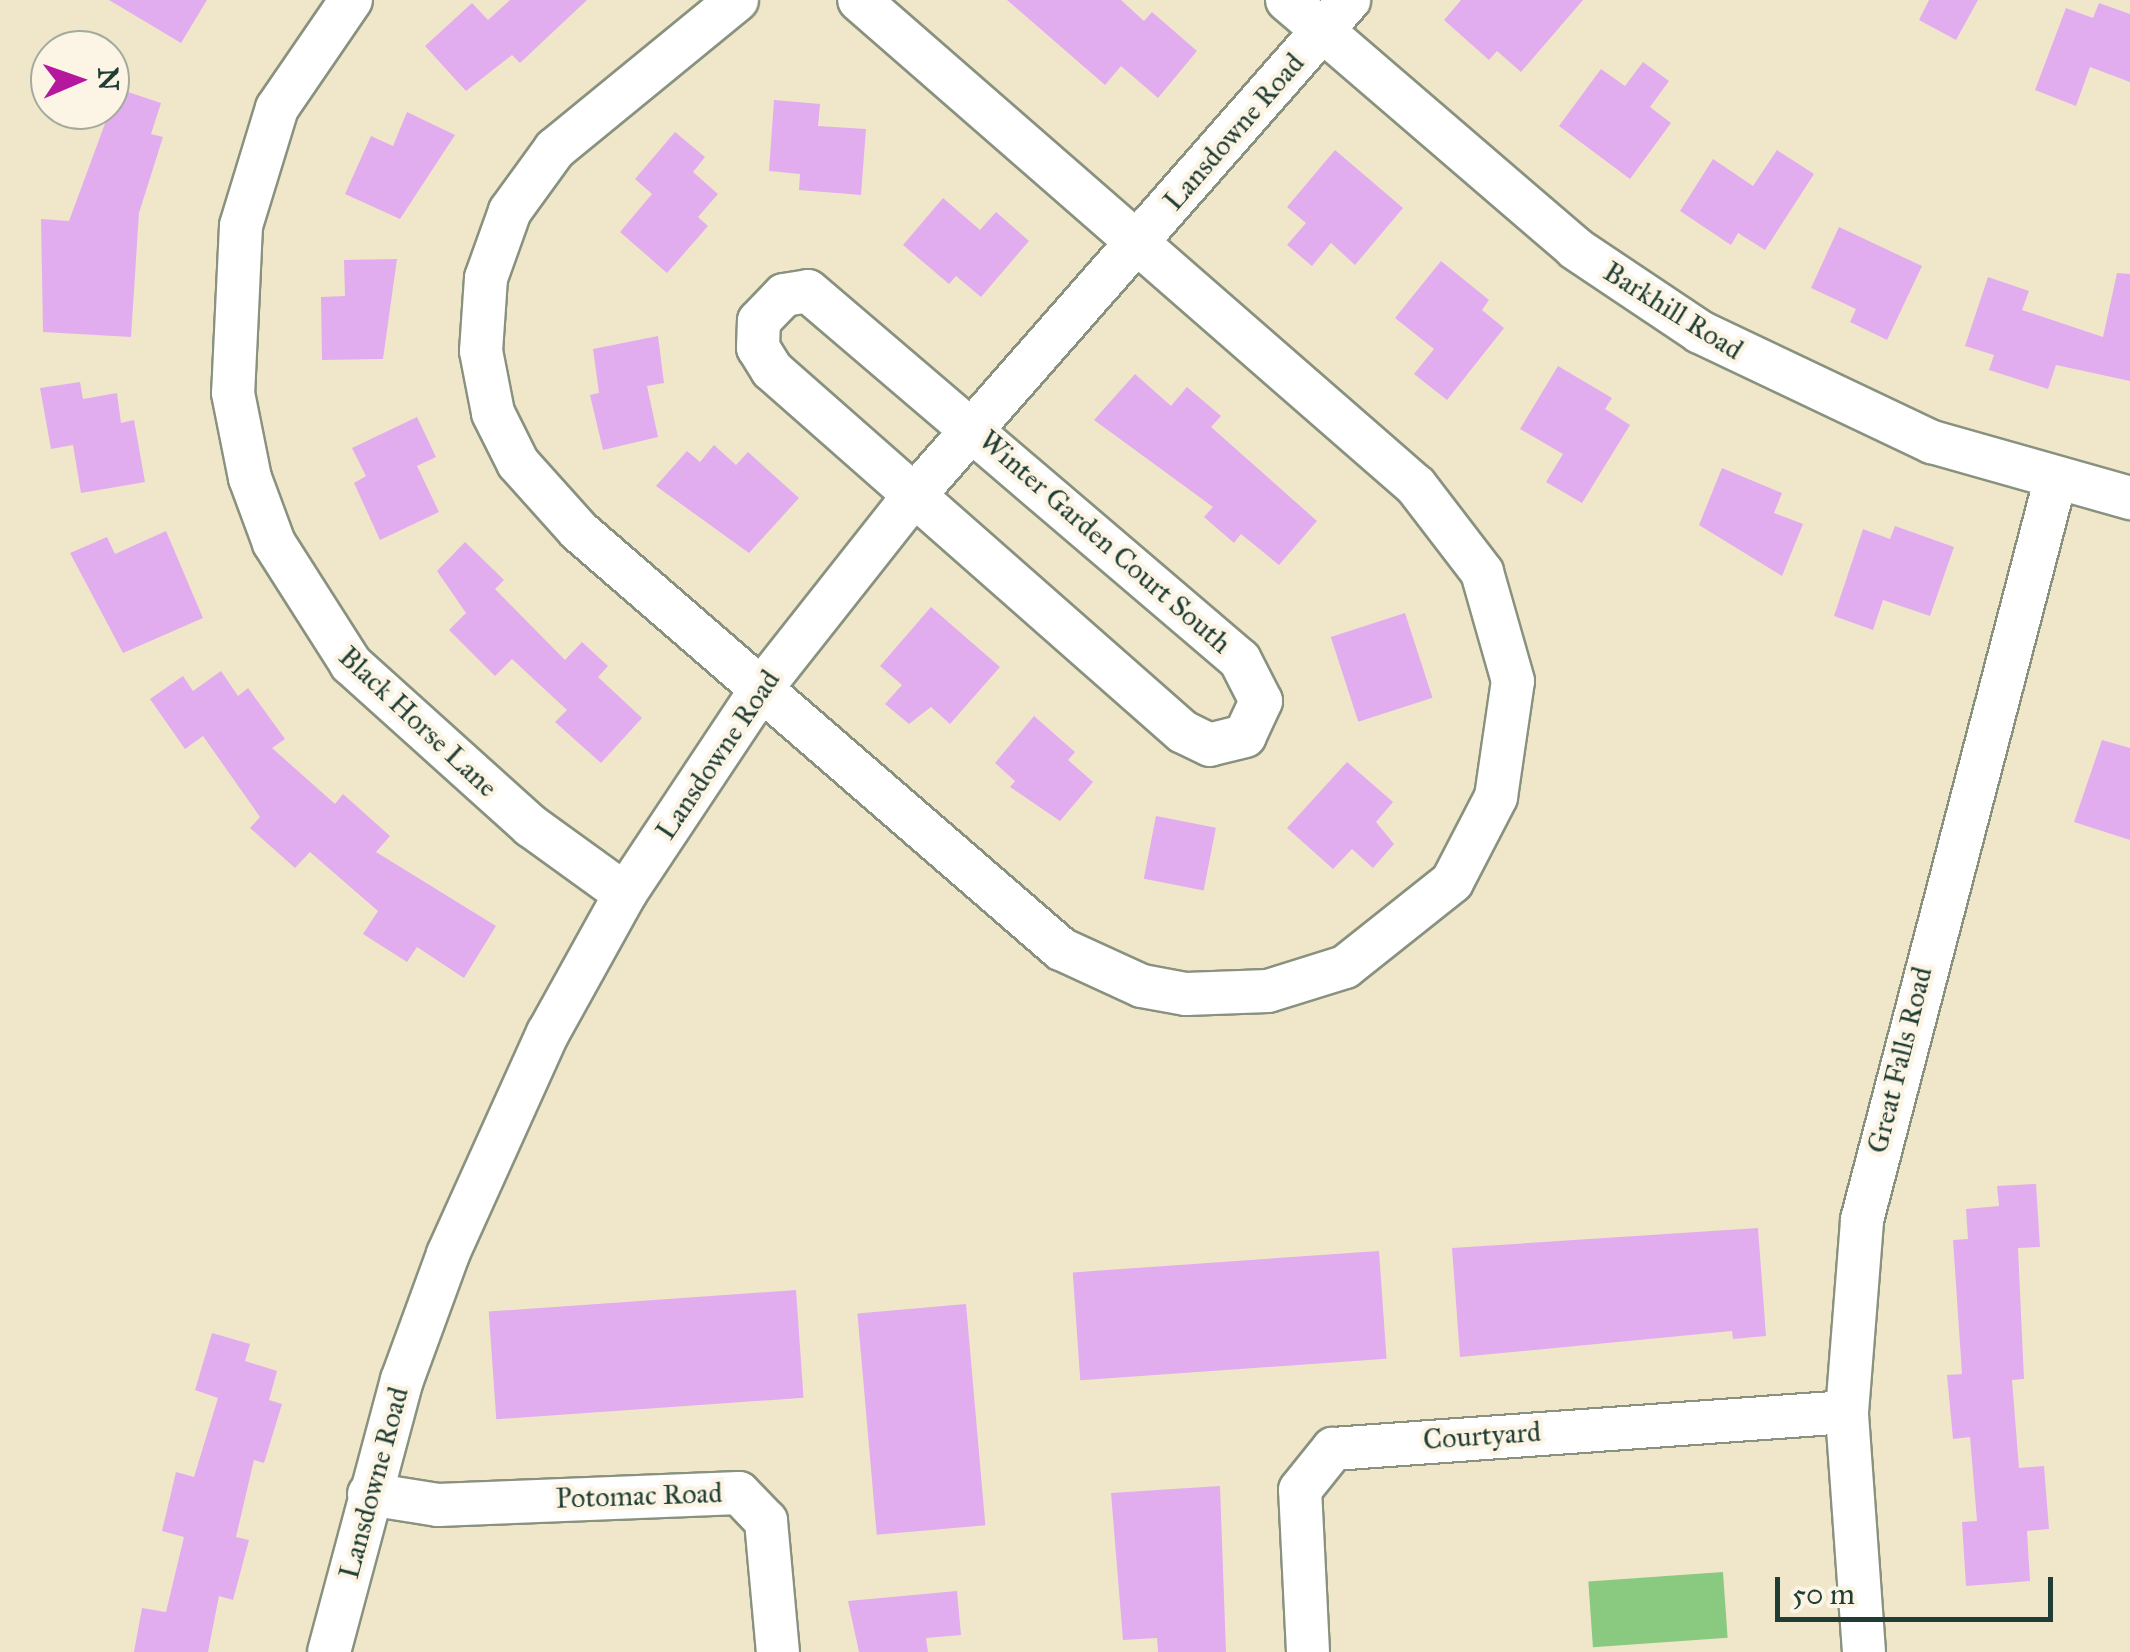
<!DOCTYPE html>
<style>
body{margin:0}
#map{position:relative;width:2130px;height:1652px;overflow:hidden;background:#f0e7ca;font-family:"IM FELL Great Primer",serif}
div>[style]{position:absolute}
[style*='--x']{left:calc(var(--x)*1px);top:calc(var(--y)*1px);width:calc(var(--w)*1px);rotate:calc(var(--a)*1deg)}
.green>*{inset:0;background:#8ac980;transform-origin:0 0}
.building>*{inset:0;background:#e2adef;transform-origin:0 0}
.roads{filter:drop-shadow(2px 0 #88927f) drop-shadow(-2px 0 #88927f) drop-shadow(0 2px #88927f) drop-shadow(0 -2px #88927f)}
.street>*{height:42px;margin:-21px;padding:0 21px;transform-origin:21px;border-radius:21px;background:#fff}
span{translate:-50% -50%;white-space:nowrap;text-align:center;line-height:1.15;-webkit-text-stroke:9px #fcf5e5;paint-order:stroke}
.street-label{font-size:28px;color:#1f3d34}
.north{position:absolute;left:30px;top:30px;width:100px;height:100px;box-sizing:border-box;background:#fcf5e5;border:2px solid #a4ab9e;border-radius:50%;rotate:88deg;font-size:28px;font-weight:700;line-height:40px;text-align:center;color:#1f3d34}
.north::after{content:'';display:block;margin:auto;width:35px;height:45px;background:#b5179e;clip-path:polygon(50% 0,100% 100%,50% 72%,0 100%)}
.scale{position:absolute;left:1775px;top:1577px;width:278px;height:45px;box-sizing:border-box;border:5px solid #1f3d34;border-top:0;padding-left:12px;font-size:30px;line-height:35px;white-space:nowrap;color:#1f3d34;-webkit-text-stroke:8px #fcf5e5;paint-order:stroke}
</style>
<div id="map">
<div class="green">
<div style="left:1723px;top:1572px;width:66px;height:135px;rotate:86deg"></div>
</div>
<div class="building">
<div style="clip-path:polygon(109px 0,207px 0,181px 43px)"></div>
<div style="clip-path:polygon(510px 0,587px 0,520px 63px,512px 55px,466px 91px,425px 46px,472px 3px,488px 20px)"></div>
<div style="clip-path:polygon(1007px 0,1121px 0,1144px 21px,1152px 12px,1197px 51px,1158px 98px,1121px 66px,1105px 85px)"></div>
<div style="clip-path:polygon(1461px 0,1583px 0,1521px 72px,1497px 51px,1489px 60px,1444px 20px)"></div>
<div style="clip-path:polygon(1929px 0,1978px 0,1956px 40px,1919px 20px)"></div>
<div style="clip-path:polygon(2099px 3px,2130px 14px,2130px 82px,2090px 67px,2076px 106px,2035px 90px,2066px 8px,2093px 18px)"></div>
<div style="clip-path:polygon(1643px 62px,1669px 81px,1650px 107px,1671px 123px,1630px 179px,1559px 126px,1601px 69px,1625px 86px)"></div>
<div style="clip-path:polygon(110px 86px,161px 103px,151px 134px,163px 137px,139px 213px,131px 337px,43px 332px,41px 219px,69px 221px,110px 110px)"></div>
<div style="clip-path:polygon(774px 100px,820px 104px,818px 126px,866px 129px,861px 195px,799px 190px,800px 174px,769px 171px)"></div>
<div style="clip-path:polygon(407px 112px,455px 135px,400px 219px,345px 194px,371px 136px,393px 146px)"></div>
<div style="clip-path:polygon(675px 132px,705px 157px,693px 172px,718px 194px,698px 217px,708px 226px,667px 273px,620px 232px,652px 194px,635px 179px)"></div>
<div style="clip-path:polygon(1335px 150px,1403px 208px,1355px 265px,1331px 243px,1312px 266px,1287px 245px,1306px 223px,1287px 207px)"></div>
<div style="clip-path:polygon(1777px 150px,1814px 174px,1765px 250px,1738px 233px,1731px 245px,1680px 211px,1713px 159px,1753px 186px)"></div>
<div style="clip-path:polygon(943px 198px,980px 230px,996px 212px,1029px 241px,981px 297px,956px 276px,949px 284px,903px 245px)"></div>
<div style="clip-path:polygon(1839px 227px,1922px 266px,1887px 340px,1850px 322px,1856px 309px,1811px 288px)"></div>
<div style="clip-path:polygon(397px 259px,383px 359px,322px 360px,321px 297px,345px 296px,344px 260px)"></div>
<div style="clip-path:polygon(1441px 261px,1489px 300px,1482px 310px,1504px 328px,1447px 400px,1414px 374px,1434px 349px,1395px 318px)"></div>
<div style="clip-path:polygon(2117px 273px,2130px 274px,2130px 381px,2056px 365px,2048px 389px,1989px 370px,1994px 355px,1965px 346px,1988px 277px,2029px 291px,2022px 310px,2103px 337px)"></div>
<div style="clip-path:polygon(658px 336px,664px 383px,647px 386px,658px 437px,603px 450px,590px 395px,599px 393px,593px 349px)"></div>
<div style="clip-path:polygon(1558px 366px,1612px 398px,1605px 409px,1630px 425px,1582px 503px,1546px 482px,1563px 454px,1520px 429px)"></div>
<div style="clip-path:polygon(1135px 374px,1171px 406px,1187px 387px,1221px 416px,1211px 427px,1317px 521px,1279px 565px,1241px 534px,1234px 543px,1204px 517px,1213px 507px,1094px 420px)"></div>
<div style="clip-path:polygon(80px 382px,83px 399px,117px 393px,121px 423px,134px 420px,145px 482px,81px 493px,73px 445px,51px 449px,40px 388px)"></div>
<div style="clip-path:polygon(417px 417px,436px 457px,417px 466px,439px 512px,380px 540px,354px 483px,366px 476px,352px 448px)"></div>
<div style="clip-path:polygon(714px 445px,736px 465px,748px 452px,799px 498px,749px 553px,656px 486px,687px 451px,700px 462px)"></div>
<div style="clip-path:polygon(1722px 468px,1782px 493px,1774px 513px,1803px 524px,1782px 576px,1699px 525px)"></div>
<div style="clip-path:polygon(1895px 526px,1954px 547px,1930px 616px,1883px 600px,1873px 630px,1834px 616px,1863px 529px,1890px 539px)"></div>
<div style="clip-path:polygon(166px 531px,203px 618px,123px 653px,70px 553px,107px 537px,115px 554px)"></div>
<div style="clip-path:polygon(465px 542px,504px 580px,495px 589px,565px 660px,582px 642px,608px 666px,598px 677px,642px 718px,601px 763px,555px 722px,567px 710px,512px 659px,495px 676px,449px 630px,466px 613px,437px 571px)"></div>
<div style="clip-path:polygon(931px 607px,1000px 667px,950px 724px,931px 707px,909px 724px,885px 704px,902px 685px,880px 666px)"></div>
<div style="left:1405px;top:613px;width:89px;height:78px;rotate:72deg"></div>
<div style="clip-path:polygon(221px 671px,238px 696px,248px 688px,285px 739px,272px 748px,335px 804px,343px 794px,390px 836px,376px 852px,496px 926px,464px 978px,417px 947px,407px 962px,363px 934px,378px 911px,310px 852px,295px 868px,250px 828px,260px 817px,203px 736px,185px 749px,150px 699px,183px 676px,193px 691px)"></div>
<div style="clip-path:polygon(1034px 716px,1075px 752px,1068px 760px,1093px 782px,1060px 821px,1010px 787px,1015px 781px,995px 763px)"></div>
<div style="clip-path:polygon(2102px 740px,2130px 748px,2130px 840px,2074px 822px)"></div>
<div style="clip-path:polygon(1347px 762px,1393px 802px,1376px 822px,1394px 844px,1373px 868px,1352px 849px,1333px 869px,1287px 828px)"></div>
<div style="left:1156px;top:816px;width:61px;height:64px;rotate:11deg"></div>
<div style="clip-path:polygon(2036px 1184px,2040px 1247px,2018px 1248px,2024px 1379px,2012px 1380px,2019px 1468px,2044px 1466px,2049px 1529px,2027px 1531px,2030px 1581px,1966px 1586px,1962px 1522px,1977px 1521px,1970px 1437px,1953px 1439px,1947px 1375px,1962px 1374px,1953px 1240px,1968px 1239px,1966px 1209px,1999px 1206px,1997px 1186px)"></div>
<div style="clip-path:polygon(1758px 1228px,1766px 1336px,1733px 1339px,1732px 1331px,1460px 1357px,1452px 1248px)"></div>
<div style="left:1379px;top:1251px;width:108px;height:307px;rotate:86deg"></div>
<div style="left:796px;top:1290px;width:108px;height:308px;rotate:86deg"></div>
<div style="left:966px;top:1304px;width:222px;height:109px;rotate:85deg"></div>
<div style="clip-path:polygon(212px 1333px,250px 1344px,245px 1361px,277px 1371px,269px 1400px,282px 1404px,264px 1463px,254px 1460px,236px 1537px,249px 1540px,233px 1600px,219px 1596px,208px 1652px,134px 1652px,142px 1608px,166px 1612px,184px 1537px,162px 1531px,176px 1472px,194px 1477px,218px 1398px,195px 1390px)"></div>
<div style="clip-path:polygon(1220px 1486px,1226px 1652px,1158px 1652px,1157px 1638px,1123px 1640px,1111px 1493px)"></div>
<div style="clip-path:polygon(957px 1591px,961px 1635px,926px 1638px,928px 1652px,859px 1652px,848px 1601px)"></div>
</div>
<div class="roads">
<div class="street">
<div style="--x:351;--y:0;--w:131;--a:124.4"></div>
<div style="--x:277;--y:108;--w:123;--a:107"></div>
<div style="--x:241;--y:226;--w:167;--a:92.7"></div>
<div style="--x:233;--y:393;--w:87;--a:78.7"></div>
<div style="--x:250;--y:478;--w:69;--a:69.7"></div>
<div style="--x:274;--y:543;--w:143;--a:57.5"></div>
<div style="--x:351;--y:664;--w:242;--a:42"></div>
<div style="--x:531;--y:826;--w:116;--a:35.9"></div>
<div style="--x:737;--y:0;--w:235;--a:140.7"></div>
<div style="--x:555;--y:149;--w:77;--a:126"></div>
<div style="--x:510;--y:211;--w:71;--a:109.7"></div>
<div style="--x:486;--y:278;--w:73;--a:93.9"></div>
<div style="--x:481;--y:351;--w:63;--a:79"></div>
<div style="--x:493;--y:413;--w:56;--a:63.4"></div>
<div style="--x:518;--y:463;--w:91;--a:48.1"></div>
<div style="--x:579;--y:531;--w:638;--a:40.93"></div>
<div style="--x:1061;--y:949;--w:89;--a:24.6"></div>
<div style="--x:1142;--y:986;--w:45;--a:10.3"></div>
<div style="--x:1186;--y:994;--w:82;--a:-2.1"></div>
<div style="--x:1268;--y:991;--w:81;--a:-17.3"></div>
<div style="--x:1345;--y:967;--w:137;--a:-38.5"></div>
<div style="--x:1452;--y:882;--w:96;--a:-62.6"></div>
<div style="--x:1496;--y:797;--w:117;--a:-81.7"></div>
<div style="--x:1513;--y:681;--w:113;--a:-105.9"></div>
<div style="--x:1482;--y:572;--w:108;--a:-127.5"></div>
<div style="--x:1416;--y:486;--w:739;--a:-138.89"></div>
<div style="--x:1287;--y:0;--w:381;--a:40.7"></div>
<div style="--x:1576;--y:249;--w:149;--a:33.8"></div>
<div style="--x:1700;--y:332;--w:257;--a:25.4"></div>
<div style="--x:1932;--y:442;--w:206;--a:15.8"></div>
<div style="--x:808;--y:291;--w:568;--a:40.5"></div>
<div style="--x:1240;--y:660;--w:46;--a:62.9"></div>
<div style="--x:1261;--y:701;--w:38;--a:115"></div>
<div style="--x:1245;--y:736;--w:36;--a:166"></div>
<div style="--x:1210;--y:745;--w:30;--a:-154"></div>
<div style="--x:1183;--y:732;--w:548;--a:-138.63"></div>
<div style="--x:772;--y:370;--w:26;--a:-122"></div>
<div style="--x:758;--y:348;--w:27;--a:-88"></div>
<div style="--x:759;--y:321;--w:36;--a:-46"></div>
<div style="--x:784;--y:295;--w:24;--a:-9"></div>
<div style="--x:369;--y:1494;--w:70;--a:9.1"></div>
<div style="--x:438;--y:1505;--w:301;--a:-2.3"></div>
<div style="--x:739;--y:1493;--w:39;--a:46"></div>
<div style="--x:766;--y:1521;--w:132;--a:84.8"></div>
<div style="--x:329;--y:1652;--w:282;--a:-75"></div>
<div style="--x:402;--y:1380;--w:134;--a:-69.9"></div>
<div style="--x:448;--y:1254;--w:243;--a:-65.7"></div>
<div style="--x:548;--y:1033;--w:159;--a:-61"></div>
<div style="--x:625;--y:894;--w:246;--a:-56.4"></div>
<div style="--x:761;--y:689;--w:243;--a:-51.7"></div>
<div style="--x:912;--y:498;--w:663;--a:-48.73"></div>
<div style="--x:1308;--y:1652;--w:162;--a:-92.8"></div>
<div style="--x:1300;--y:1490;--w:53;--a:-51.2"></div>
<div style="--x:1333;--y:1449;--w:515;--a:-4.12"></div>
<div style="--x:1864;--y:1652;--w:241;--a:-94.1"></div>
<div style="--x:1847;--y:1412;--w:193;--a:-85.5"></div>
<div style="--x:1862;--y:1220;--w:764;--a:-75.36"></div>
</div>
</div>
<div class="street-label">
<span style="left:1234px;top:132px;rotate:-49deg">Lansdowne Road</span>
<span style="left:1673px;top:311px;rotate:32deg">Barkhill Road</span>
<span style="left:1105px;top:542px;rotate:41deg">Winter Garden Court South</span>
<span style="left:418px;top:722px;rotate:43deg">Black Horse Lane</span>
<span style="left:718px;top:755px;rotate:-56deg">Lansdowne Road</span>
<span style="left:1900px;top:1060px;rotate:-76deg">Great Falls Road</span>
<span style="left:1482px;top:1436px;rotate:-4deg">Courtyard</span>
<span style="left:374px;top:1483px;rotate:-75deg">Lansdowne Road</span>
<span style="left:639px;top:1496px;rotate:-2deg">Potomac Road</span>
</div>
<div class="north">N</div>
<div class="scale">50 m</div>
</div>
